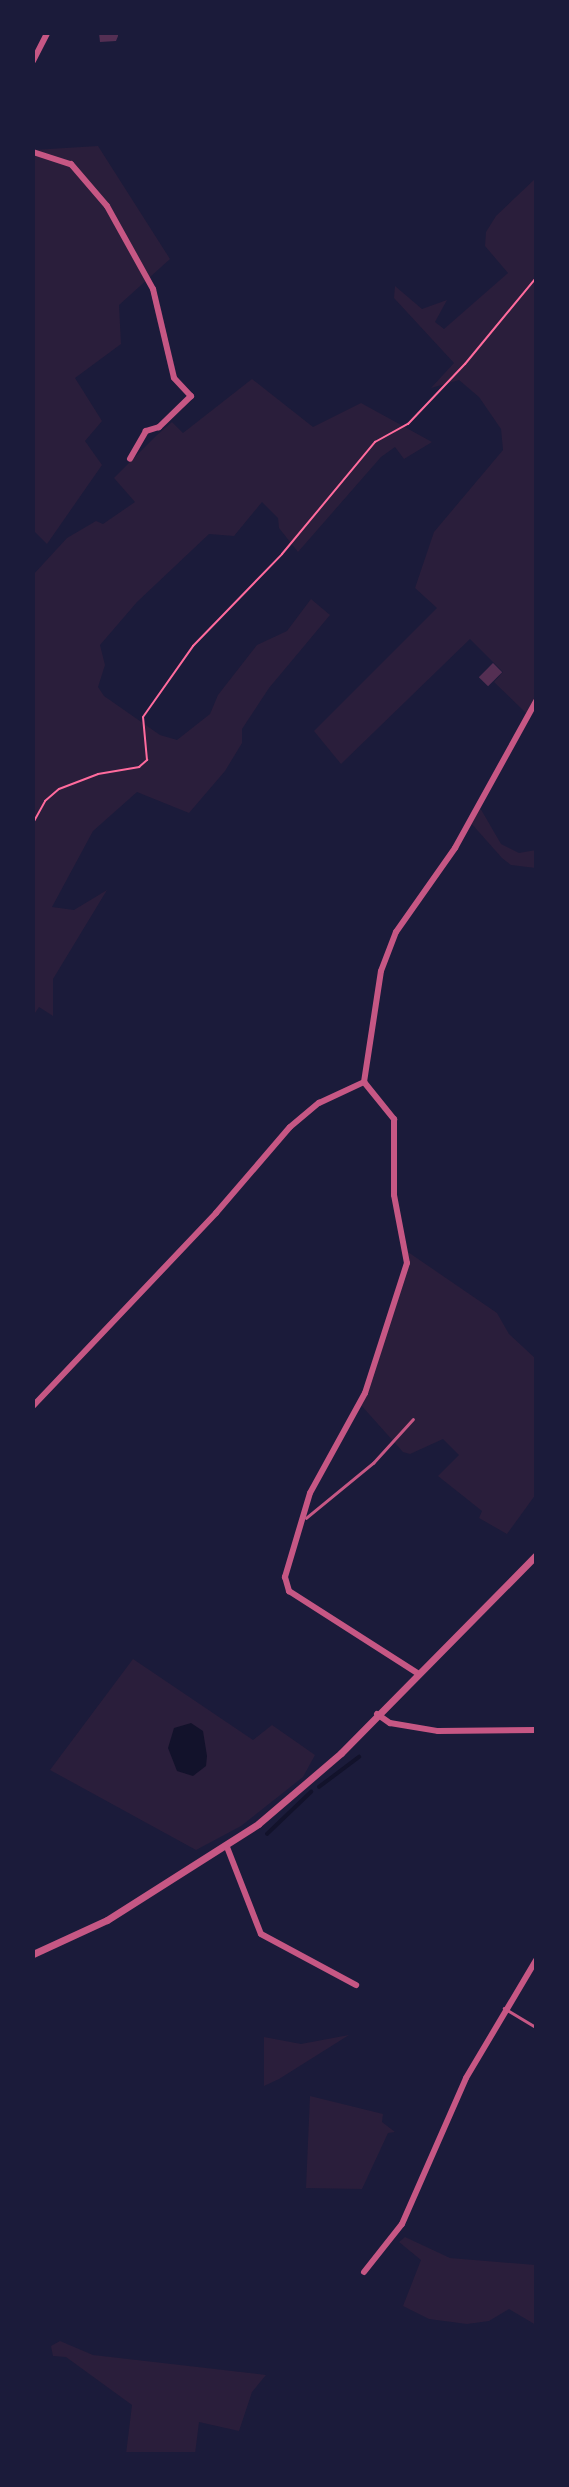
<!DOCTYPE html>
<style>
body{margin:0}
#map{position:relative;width:569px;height:2487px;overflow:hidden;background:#1b1b3a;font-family:Jost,sans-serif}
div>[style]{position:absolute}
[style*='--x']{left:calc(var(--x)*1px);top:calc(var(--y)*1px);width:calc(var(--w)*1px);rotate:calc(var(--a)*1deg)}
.green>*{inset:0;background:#2a1e3b}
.water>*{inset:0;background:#12122b}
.stream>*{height:3.5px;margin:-1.75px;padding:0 1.75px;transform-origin:1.75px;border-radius:1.75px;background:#12122b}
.building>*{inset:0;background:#542f53;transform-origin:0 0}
.path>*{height:2px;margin:-1px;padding:0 1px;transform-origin:1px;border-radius:1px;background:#ff6b9d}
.service>*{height:2.5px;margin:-1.25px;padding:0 1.25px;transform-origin:1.25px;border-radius:1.25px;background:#c65784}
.minor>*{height:6px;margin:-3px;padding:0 3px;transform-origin:3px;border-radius:3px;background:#c65784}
.tertiary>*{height:7px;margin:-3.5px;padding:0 3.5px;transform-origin:3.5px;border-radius:3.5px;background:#c65784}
span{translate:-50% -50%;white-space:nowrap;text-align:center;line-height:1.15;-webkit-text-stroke:5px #1b1b3a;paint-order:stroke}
.frame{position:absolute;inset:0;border:35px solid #1b1b3a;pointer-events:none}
</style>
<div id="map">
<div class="green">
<div style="clip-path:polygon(98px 146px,170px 259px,119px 305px,121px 344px,75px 378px,102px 421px,85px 441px,102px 465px,47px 544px,33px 530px,33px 150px)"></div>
<div style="clip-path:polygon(536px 178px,536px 701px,528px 715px,494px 682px,503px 672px,470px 639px,341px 764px,314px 731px,437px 608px,415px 588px,434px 532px,503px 450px,501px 429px,479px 397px,459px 380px,431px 388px,454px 363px,394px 298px,395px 286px,422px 309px,447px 300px,435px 322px,444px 329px,508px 273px,485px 246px,486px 232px,496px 216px)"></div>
<div style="clip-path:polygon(252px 379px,313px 427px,361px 403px,432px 442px,404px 459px,395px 447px,381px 457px,298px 552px,279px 528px,278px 518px,262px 502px,234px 536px,209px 534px,137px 602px,100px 645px,105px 665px,98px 687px,104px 696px,160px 735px,177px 740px,210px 714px,218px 695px,257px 645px,287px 631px,311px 599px,330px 615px,269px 688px,242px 729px,242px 743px,225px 771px,189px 813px,137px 792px,93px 831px,52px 907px,74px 910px,107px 890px,53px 979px,53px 1016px,39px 1007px,33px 1016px,33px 575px,67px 538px,96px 521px,103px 524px,135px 502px,114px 478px,157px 435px,172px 422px,183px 433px)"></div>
<div style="clip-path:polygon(479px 806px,501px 844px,519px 853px,536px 850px,536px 868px,511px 865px,502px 858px,470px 822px)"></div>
<div style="clip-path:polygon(405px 1250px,497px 1313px,509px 1334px,536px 1359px,536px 1494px,507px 1534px,479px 1518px,482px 1511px,438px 1476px,459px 1455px,443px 1439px,410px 1454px,403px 1452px,360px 1404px,407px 1263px)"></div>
<div style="clip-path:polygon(133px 1659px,253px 1740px,272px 1725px,315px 1755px,303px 1777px,241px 1826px,196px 1850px,50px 1770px)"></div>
<div style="clip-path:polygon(349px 2035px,279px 2079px,264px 2086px,264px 2037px,301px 2044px)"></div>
<div style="clip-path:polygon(310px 2096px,383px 2114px,382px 2122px,395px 2132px,388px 2133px,362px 2189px,306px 2188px)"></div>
<div style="clip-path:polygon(405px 2237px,450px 2258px,536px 2265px,536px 2325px,509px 2309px,489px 2321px,467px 2324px,429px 2319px,403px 2306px,421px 2260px,399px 2242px)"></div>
<div style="clip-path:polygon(60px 2341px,93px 2355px,266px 2375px,252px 2392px,239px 2431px,199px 2422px,195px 2454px,126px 2454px,132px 2405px,66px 2357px,53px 2356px,51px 2346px)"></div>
</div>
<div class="water">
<div style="clip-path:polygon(191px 1723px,203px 1731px,207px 1756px,206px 1766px,193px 1776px,177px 1771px,168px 1748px,174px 1728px)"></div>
</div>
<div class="stream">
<div style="--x:319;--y:1787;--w:50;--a:-36.9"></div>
<div style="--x:267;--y:1834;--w:61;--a:-43.7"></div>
</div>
<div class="building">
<div style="clip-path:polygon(99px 33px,118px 33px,118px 36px,116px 41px,100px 42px)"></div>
<div style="left:493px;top:663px;width:13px;height:20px;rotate:45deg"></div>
</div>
<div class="path">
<div style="--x:33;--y:823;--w:25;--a:-61"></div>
<div style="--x:45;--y:801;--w:18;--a:-41"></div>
<div style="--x:59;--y:789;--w:42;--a:-21"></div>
<div style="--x:98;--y:774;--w:42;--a:-9.7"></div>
<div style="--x:139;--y:767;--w:11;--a:-41"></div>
<div style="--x:147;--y:760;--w:43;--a:-95.3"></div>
<div style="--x:143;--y:717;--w:87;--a:-54.8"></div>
<div style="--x:193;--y:646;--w:128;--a:-45.9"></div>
<div style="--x:282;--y:554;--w:146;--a:-50.3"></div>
<div style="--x:375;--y:442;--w:38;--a:-29"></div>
<div style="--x:408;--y:424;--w:83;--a:-46.5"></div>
<div style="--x:465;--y:364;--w:112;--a:-50.5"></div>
</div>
<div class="service">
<div style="--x:306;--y:1518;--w:87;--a:-39.4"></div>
<div style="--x:373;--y:1463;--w:59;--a:-47.7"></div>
<div style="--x:504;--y:2008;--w:37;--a:31"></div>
</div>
<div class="minor">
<div style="--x:33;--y:61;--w:31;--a:-63"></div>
<div style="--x:33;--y:152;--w:40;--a:18"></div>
<div style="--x:71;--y:164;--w:55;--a:49.4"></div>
<div style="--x:107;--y:206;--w:95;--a:61"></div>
<div style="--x:153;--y:289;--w:91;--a:76.7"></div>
<div style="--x:174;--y:378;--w:25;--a:47"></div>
<div style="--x:191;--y:396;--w:45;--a:135.9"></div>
<div style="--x:159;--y:427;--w:14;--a:163"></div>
<div style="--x:146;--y:431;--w:32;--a:120"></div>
<div style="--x:364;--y:1082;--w:48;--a:51"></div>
<div style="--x:394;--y:1119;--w:76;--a:90"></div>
<div style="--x:394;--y:1195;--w:69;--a:79.2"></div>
<div style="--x:407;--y:1263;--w:137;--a:107.9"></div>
<div style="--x:365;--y:1393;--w:114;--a:118.8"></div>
<div style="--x:310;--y:1493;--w:88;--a:106.6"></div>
<div style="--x:285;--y:1577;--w:15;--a:74"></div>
<div style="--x:289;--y:1591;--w:152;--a:32.6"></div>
<div style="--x:364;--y:1082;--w:112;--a:-81.3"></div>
<div style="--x:381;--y:971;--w:42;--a:-69"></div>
<div style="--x:396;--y:932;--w:103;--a:-54.9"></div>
<div style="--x:455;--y:848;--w:168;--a:-61.1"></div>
<div style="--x:33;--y:1406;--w:266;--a:-46.5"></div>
<div style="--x:216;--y:1213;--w:113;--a:-49.3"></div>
<div style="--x:290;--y:1127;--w:38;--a:-40"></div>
<div style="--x:319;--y:1103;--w:50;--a:-25"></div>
<div style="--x:377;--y:1714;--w:16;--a:35"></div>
<div style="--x:390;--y:1723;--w:49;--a:9.5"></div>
<div style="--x:438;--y:1731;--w:98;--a:-0.6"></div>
<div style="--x:227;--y:1847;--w:93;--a:68.7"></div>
<div style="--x:261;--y:1934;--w:108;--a:28.2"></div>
<div style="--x:364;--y:2272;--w:61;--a:-51.6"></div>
<div style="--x:402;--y:2224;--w:159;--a:-66.3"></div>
<div style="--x:466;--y:2078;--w:137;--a:-59.3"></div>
</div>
<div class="tertiary">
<div style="--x:33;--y:1954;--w:81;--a:-24.7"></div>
<div style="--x:107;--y:1920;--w:179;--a:-32.4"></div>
<div style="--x:258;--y:1824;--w:109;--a:-40.5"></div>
<div style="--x:341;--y:1753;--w:278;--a:-45.4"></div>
</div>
<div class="frame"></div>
</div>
